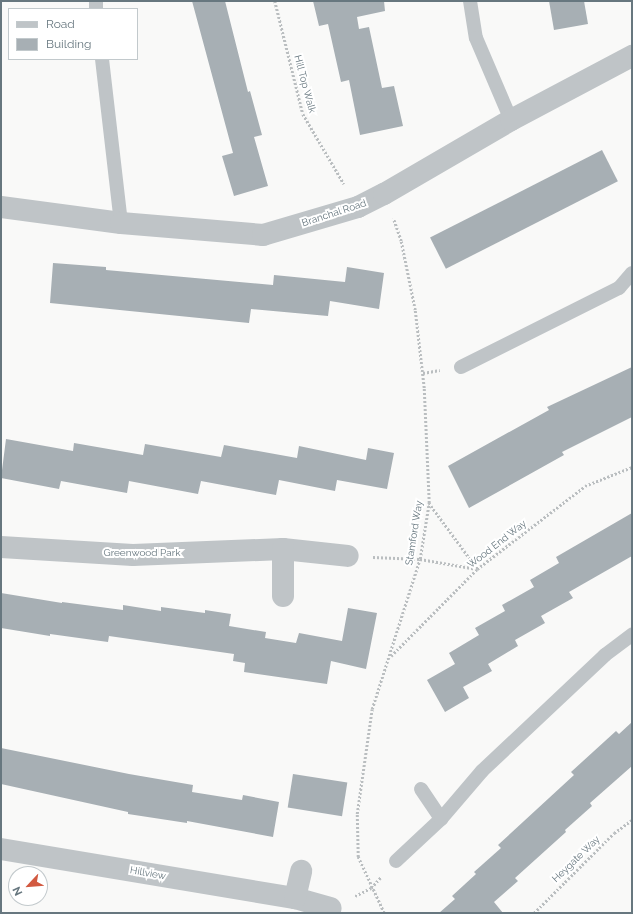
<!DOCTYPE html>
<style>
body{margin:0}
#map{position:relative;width:633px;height:914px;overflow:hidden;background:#f9f9f8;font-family:Raleway,sans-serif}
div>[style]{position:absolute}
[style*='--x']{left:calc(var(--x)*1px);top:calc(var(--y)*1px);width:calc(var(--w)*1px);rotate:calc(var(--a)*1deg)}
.building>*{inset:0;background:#a7afb4;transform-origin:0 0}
.path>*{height:2.5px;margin-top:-1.25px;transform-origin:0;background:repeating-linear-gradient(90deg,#babec0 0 2px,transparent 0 4px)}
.service>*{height:14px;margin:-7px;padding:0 7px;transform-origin:7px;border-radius:7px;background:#bfc4c7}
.minor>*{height:22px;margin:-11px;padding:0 11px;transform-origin:11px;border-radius:11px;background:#bfc4c7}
span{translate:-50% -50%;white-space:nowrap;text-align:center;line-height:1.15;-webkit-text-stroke:4px #fff;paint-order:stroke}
.street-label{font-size:10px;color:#67777f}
.frame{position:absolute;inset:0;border:2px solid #67777f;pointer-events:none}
.legend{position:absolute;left:8px;top:8px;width:130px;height:52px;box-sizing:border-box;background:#fff;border:1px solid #c2c9cc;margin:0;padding:5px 7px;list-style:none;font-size:12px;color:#67777f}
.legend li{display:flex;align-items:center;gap:8px;height:20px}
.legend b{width:20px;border:1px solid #c2c9cc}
.north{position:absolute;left:8px;top:866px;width:40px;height:40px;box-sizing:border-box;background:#fff;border:1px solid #c2c9cc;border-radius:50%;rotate:244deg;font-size:11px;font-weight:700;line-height:16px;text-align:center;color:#67777f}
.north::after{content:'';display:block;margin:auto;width:14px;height:18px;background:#d25940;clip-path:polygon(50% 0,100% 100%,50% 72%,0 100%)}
</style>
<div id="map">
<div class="building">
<div style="clip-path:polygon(192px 1px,225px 1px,248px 92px,250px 91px,262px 135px,254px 137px,268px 186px,234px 196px,222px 156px,233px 153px)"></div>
<div style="clip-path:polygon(313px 1px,384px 1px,385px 11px,357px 17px,359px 29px,369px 27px,382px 88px,394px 86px,403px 126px,360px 135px,349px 80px,341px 82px,328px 24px,319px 26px)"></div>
<div style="clip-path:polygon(549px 1px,584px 1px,588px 24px,554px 30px)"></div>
<div style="left:602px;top:150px;width:35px;height:193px;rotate:63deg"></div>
<div style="clip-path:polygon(53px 263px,106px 267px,106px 270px,273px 285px,274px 275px,345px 282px,347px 267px,384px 273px,379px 309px,330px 301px,328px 316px,251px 309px,249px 323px,50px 303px)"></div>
<div style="clip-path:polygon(632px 367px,632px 417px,562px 452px,564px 455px,469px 508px,448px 466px,549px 410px,547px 407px)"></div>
<div style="clip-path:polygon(6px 439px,73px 451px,74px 443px,143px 455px,145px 444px,221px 457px,224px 445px,297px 458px,299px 446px,366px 460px,368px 448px,394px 453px,387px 489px,337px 480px,335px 491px,279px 480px,276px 495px,201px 481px,198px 494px,129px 481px,127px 493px,61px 481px,59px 489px,1px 478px)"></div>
<div style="clip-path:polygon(632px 513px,632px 556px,569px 592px,573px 598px,541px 616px,545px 623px,515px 640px,518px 646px,488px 664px,492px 671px,463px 687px,469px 698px,445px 712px,427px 680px,455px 664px,449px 653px,479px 635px,475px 628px,505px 611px,502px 605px,534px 587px,530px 580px,559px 563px,556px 557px)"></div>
<div style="clip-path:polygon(1px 593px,62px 603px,62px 602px,123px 610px,123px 605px,161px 611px,161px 607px,205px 613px,205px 610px,231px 614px,229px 626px,266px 632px,265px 638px,296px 643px,299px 633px,342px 641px,348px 608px,377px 613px,366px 669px,331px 661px,327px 684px,244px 672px,245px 663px,233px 661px,234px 654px,109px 636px,108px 642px,50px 634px,50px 636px,1px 628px)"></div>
<div style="clip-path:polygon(632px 722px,632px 766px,590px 803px,592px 806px,565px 830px,566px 832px,515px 878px,518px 881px,494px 902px,503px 913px,439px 913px,455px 899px,452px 896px,476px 874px,474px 872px,501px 848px,498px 845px,574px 775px,571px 772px,616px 731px,619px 734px)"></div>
<div style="clip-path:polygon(1px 748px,129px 774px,193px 785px,192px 792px,242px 800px,243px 795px,279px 802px,273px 837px,187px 821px,187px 823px,128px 814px,128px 812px,1px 784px)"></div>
<div style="left:293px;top:774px;width:55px;height:34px;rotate:9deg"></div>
</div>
<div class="path">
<div style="--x:275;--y:1;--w:116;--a:76.1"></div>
<div style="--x:303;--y:114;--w:81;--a:59.6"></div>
<div style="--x:423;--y:373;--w:17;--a:-10"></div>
<div style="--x:373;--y:557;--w:47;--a:2.4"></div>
<div style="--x:420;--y:559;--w:58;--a:10"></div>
<div style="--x:477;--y:569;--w:81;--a:-126.4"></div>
<div style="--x:391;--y:656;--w:122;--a:-45.3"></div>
<div style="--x:477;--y:569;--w:136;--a:-37.5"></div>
<div style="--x:585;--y:486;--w:51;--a:-22"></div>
<div style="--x:355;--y:896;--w:18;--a:-27"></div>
<div style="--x:371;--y:888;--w:15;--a:-48"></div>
<div style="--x:384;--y:913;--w:62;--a:-114.9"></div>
<div style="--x:358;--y:857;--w:43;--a:-91.3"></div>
<div style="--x:357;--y:814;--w:106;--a:-81.9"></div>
<div style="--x:372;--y:709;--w:157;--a:-72.3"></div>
<div style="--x:420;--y:559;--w:57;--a:-80.9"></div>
<div style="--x:429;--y:503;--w:115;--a:-92.5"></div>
<div style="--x:424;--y:388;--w:79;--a:-96.6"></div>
<div style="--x:415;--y:310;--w:70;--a:-101.5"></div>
<div style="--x:401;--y:241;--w:24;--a:-109"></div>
<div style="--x:534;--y:913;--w:113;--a:-45"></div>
<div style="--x:614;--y:833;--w:22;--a:-36"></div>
</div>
<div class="service">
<div style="--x:96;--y:1;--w:8;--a:90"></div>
<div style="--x:470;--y:1;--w:37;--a:81"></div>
<div style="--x:476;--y:38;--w:89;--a:66.9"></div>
<div style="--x:102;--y:59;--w:165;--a:83.4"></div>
<div style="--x:461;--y:367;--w:177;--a:-26.6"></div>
<div style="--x:619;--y:288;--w:20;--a:-49"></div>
<div style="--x:421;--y:789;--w:36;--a:56"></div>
<div style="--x:396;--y:861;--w:62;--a:-43"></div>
<div style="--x:441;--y:819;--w:63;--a:-49.5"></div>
<div style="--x:482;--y:771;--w:169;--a:-43.3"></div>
<div style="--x:605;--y:655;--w:34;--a:-37"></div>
</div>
<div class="minor">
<div style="--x:1;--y:207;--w:121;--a:7.6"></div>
<div style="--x:121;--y:223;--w:143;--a:4.8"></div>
<div style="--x:263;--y:235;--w:99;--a:-16.4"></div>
<div style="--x:358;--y:207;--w:29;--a:-27"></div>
<div style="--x:384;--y:194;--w:147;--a:-30.2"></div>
<div style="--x:511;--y:120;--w:137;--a:-27.9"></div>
<div style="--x:1;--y:547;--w:132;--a:3.5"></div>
<div style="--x:133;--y:555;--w:150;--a:-2.3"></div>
<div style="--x:283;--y:549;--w:65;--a:6.1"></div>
<div style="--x:283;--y:596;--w:47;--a:-90"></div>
<div style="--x:1;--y:849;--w:298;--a:9.5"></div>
<div style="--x:295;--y:898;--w:37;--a:16"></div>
<div style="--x:295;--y:898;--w:28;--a:-77"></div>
</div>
<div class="street-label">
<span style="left:305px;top:84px;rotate:75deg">Hill Top Walk</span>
<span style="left:334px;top:213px;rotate:-18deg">Branchal Road</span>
<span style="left:414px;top:533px;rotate:-81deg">Stamford Way</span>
<span style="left:497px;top:544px;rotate:-38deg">Wood End Way</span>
<span style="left:142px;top:553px">Greenwood Park</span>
<span style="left:576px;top:859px;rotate:-44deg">Heygate Way</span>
<span style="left:148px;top:873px;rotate:10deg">Hillview</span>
</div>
<div class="frame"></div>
<ul class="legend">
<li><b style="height:5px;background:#bfc4c7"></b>Road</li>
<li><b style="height:11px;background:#a7afb4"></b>Building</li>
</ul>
<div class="north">N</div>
</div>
